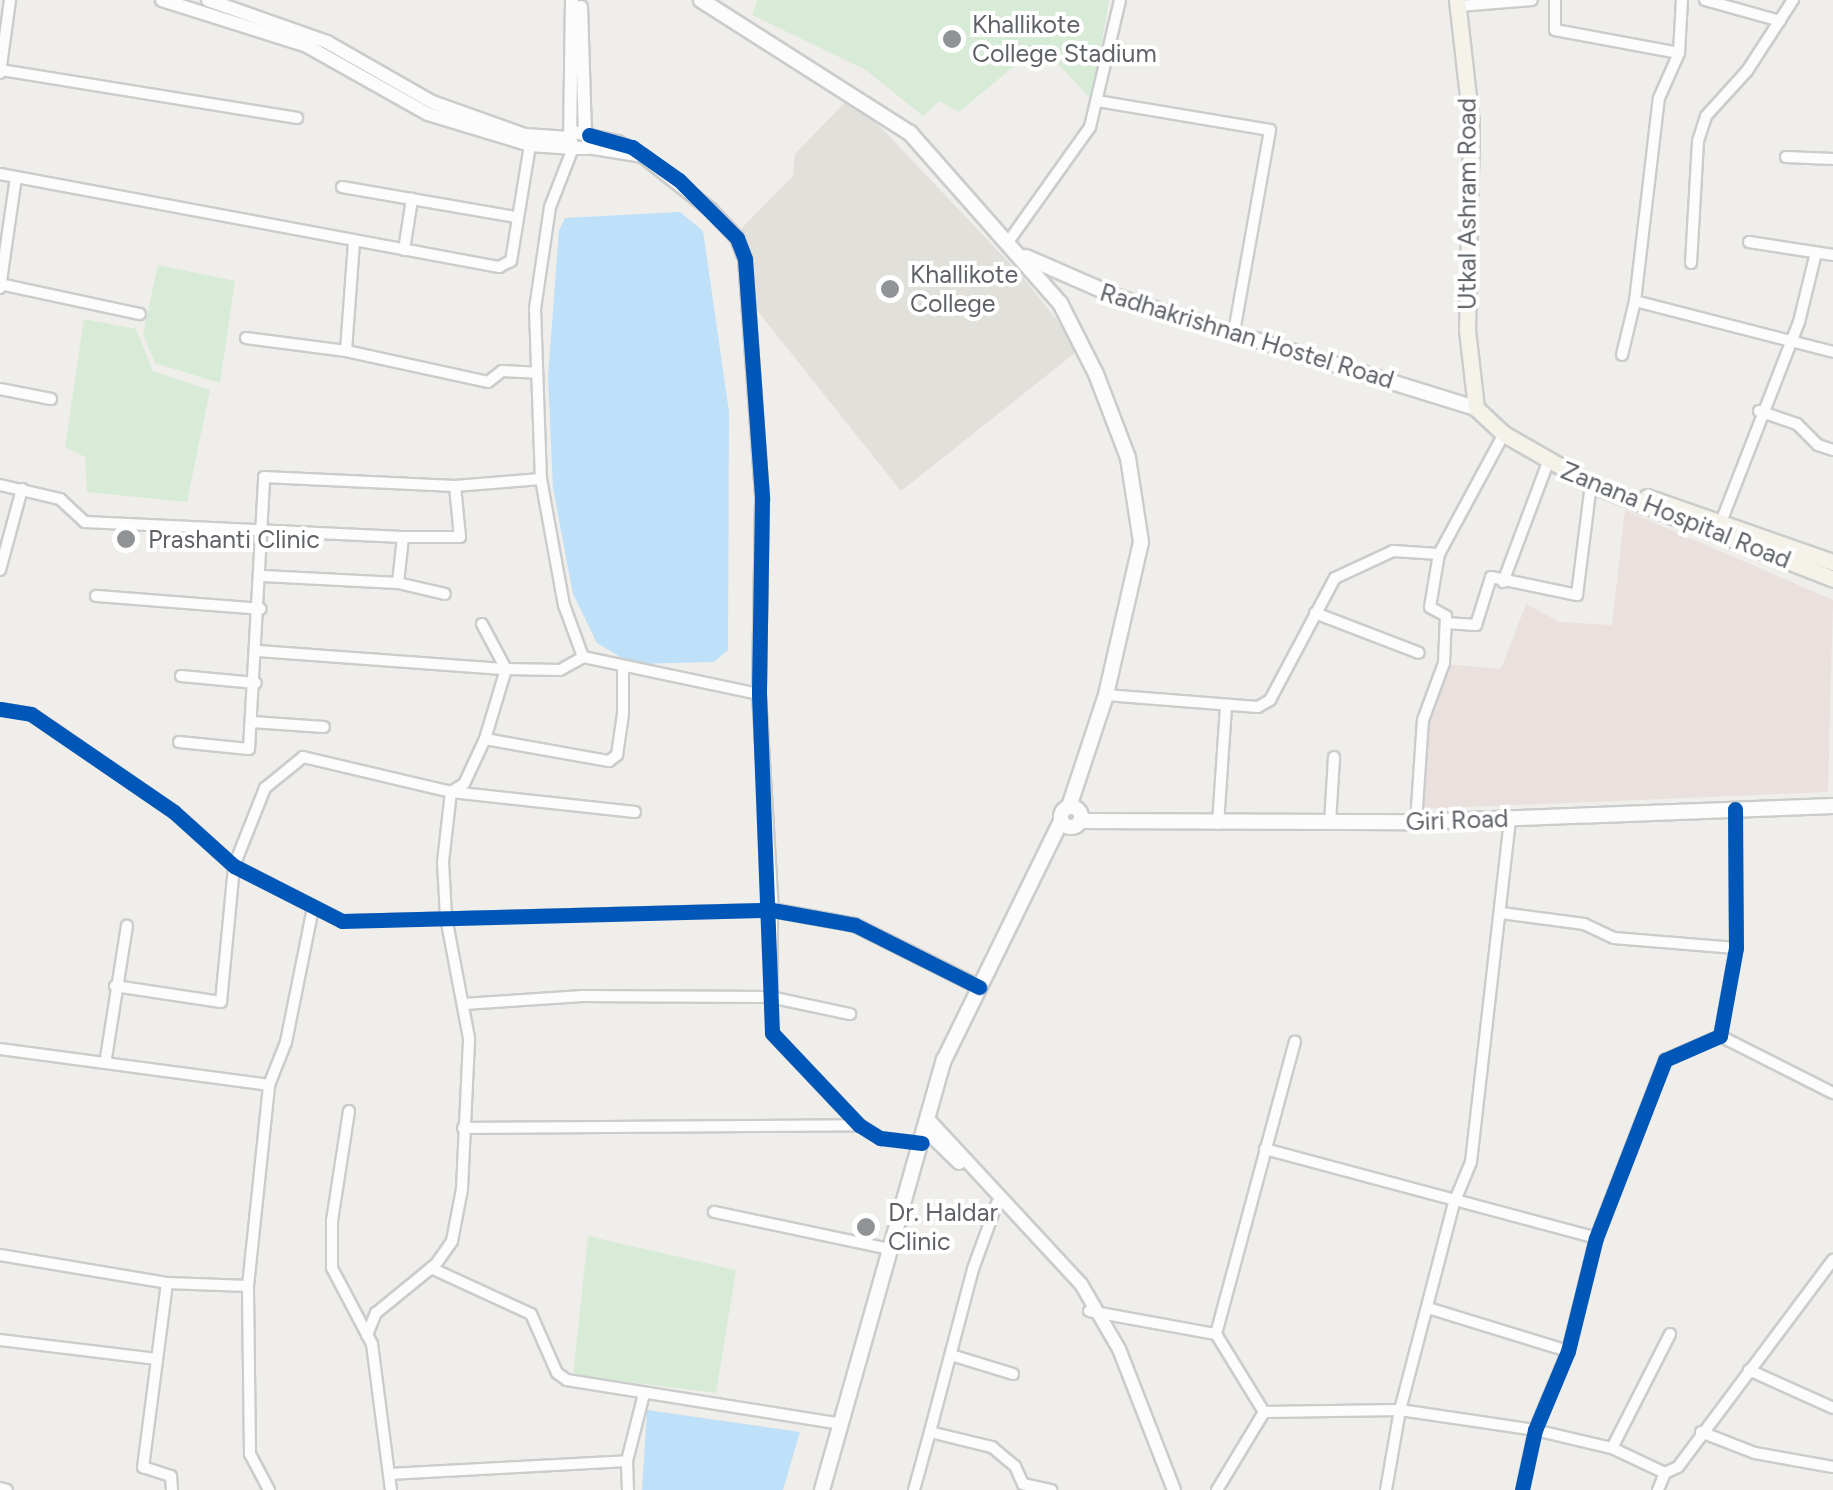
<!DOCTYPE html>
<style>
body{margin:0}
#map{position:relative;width:1833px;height:1490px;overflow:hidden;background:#efeeea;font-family:Figtree,sans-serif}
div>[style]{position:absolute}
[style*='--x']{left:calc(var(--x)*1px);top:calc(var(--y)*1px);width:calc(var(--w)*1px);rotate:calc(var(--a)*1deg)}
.education>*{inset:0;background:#e2e0da}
.medical>*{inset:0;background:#eae0de}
.green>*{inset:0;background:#d8ebd6}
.water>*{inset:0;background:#bfe0f9}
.roads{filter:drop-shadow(2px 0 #cbcccc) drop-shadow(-2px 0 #cbcccc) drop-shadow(0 2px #cbcccc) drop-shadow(0 -2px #cbcccc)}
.minor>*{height:10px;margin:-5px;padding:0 5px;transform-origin:5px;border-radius:5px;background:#fdfcfc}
.tertiary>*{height:12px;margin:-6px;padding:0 6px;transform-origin:6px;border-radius:6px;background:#fdfcfc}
.secondary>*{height:14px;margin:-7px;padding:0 7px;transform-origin:7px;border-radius:7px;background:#fdfcfc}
.secondary>.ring{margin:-7px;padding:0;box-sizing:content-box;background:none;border:14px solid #fdfcfc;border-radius:50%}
.primary>*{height:15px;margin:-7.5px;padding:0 7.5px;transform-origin:7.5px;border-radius:7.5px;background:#f4f2e9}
.cycleway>*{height:15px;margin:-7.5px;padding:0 7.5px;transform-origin:7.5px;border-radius:7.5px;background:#0057b8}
.dots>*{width:28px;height:28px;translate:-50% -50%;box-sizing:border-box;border:5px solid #fff;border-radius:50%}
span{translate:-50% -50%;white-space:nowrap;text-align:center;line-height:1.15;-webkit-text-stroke:8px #fff;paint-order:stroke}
.poi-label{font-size:25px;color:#5f6368}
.left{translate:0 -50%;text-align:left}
.street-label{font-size:25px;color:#5f6368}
</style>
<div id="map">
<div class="education">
<div style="clip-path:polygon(851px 96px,1021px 275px,1080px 349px,901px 491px,751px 303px,737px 233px,793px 176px,795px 154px)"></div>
</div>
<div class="medical">
<div style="clip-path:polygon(1625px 510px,1833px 600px,1828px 792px,1420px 809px,1426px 720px,1446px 664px,1501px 669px,1526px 604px,1560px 622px,1612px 625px)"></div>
</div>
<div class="green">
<div style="clip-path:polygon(757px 0,1109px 0,1092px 100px,1057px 63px,1019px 62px,959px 112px,939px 101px,923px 116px,866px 70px,752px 15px)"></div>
<div style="clip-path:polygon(158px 265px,235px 281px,220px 383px,155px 363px,143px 334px)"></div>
<div style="clip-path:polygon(84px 319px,136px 329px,153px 371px,210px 390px,187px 502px,87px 492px,85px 457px,65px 447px)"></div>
<div style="clip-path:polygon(588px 1236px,736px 1270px,716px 1393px,573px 1375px)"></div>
</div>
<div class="water">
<div style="clip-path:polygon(680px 212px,703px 231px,729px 412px,728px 650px,714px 662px,632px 664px,597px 643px,573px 594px,553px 488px,548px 377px,559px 230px,565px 218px)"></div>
<div style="clip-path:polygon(647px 1410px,800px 1432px,783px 1490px,642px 1490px)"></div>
</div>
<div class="roads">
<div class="minor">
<div style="--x:1555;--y:0;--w:30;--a:90"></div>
<div style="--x:1555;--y:30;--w:126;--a:10.5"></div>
<div style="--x:1705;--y:0;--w:78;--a:15.6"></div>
<div style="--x:1459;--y:6;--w:73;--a:-4.7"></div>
<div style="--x:1;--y:70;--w:300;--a:9.2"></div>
<div style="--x:0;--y:73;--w:74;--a:-82.2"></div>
<div style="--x:1097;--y:101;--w:175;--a:9.5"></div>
<div style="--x:1270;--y:130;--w:206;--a:100.1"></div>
<div style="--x:589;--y:135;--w:30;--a:12"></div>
<div style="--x:618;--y:141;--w:31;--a:32"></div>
<div style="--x:573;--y:148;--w:63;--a:111.3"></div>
<div style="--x:550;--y:207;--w:103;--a:98.4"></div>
<div style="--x:535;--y:309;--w:170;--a:88"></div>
<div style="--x:541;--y:479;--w:128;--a:79.7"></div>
<div style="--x:564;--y:605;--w:55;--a:69.9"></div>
<div style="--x:583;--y:657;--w:180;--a:11.9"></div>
<div style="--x:587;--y:148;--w:57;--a:9.1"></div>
<div style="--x:1786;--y:157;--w:47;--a:2.4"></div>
<div style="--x:0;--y:174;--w:508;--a:10.56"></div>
<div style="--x:499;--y:267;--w:13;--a:-27"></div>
<div style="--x:511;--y:261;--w:118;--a:-80.7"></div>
<div style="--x:342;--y:187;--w:177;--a:9.8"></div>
<div style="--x:1008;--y:242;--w:141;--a:-54.5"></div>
<div style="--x:1090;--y:127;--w:130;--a:-76.7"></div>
<div style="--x:1749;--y:242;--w:85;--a:8.8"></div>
<div style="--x:404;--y:250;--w:52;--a:-81.1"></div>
<div style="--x:1691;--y:263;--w:122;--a:-86.7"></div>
<div style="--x:1698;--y:141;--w:26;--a:-72"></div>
<div style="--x:1706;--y:116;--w:61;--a:-47.7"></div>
<div style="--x:1747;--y:71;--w:85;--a:-57.1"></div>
<div style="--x:0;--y:284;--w:143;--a:12.1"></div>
<div style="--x:0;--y:288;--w:112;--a:-81.8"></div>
<div style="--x:1635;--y:301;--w:204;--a:14.4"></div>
<div style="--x:246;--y:338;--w:101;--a:7.4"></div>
<div style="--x:346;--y:351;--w:145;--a:12.3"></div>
<div style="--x:488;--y:382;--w:18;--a:-38"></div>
<div style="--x:502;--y:371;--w:35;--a:3"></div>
<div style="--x:346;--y:351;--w:109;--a:-85.8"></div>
<div style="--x:1622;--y:355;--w:56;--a:-76.5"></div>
<div style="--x:1635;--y:301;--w:204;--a:-83.3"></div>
<div style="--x:1659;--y:98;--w:49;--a:-66"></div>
<div style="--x:1679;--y:53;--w:53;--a:-86.8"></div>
<div style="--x:0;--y:389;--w:52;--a:11.1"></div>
<div style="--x:1759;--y:411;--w:40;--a:18.9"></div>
<div style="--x:1797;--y:424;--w:30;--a:45"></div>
<div style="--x:1818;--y:445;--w:16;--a:18"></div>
<div style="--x:0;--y:485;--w:62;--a:13.1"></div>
<div style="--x:60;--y:499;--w:34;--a:43"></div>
<div style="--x:85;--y:522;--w:318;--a:2.7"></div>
<div style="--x:1721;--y:522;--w:215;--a:-68.7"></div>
<div style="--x:1799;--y:322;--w:71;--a:-76.2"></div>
<div style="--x:0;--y:570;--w:84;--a:-74.8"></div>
<div style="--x:263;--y:576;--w:135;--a:3"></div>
<div style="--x:398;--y:583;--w:46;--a:-83.8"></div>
<div style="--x:403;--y:537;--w:57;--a:0"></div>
<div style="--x:460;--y:537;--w:51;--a:-95.6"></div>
<div style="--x:1503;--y:582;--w:128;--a:-69.4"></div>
<div style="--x:398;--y:583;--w:48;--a:13.2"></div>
<div style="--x:96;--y:596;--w:165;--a:4.5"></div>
<div style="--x:1315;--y:613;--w:111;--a:21"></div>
<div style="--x:1446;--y:623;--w:30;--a:4"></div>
<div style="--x:1476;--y:625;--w:50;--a:-72.6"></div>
<div style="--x:1491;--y:577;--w:88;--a:11.8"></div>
<div style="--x:1577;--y:595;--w:112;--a:-82.8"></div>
<div style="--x:258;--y:651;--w:249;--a:4.2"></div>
<div style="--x:506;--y:669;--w:54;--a:1.1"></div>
<div style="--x:560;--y:670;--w:26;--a:-29"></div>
<div style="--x:181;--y:676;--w:75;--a:5.3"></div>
<div style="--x:1106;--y:695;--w:152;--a:4.5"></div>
<div style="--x:1258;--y:707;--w:14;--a:-30"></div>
<div style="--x:1270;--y:700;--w:138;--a:-62"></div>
<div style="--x:1335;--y:578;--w:64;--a:-25"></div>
<div style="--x:1393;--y:551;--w:46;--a:3.7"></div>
<div style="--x:0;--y:709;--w:31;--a:9"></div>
<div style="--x:31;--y:714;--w:173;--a:34.4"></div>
<div style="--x:174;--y:812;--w:81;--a:42"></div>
<div style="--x:234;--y:866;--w:121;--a:27"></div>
<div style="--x:342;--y:921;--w:430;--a:-1.5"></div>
<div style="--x:772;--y:910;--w:123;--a:90"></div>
<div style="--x:772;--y:1033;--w:127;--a:46.6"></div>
<div style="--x:859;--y:1125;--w:25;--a:32"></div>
<div style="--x:880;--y:1138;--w:42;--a:6.8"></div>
<div style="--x:252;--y:722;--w:72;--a:4"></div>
<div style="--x:485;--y:739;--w:126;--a:10.1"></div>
<div style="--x:609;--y:761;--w:10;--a:-37"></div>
<div style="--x:617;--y:755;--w:41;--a:-81.7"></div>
<div style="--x:623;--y:714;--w:46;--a:-90"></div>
<div style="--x:179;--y:742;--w:70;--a:5.7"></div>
<div style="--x:249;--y:749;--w:272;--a:-86.8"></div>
<div style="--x:264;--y:477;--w:191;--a:2.7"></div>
<div style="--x:455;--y:486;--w:86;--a:-4.7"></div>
<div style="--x:1416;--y:822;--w:102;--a:-86.1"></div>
<div style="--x:1423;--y:720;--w:61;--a:-69.8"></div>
<div style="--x:1444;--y:663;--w:47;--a:-87.6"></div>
<div style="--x:1446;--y:616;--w:18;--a:-151"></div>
<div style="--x:1430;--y:607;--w:54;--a:-80.4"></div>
<div style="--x:1439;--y:554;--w:136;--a:-61.6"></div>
<div style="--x:1330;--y:823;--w:66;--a:-86.5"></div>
<div style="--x:1218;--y:824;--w:118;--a:-86.1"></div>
<div style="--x:1501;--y:913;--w:84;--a:7.5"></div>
<div style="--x:1584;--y:924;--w:33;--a:25"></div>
<div style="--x:1614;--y:938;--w:122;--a:4.7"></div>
<div style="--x:115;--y:986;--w:107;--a:8.6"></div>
<div style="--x:221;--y:1002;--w:137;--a:-84.5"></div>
<div style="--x:234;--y:866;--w:84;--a:-68.3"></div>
<div style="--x:265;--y:788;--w:49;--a:-39.2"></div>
<div style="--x:303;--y:757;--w:152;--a:13.3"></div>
<div style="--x:451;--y:792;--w:185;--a:6.2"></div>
<div style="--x:464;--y:1004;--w:119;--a:-3.8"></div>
<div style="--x:583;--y:996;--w:187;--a:0.3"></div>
<div style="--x:770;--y:997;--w:82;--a:12"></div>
<div style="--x:1720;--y:1036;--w:127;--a:26.8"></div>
<div style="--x:0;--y:1049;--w:271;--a:7.6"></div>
<div style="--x:106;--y:1058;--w:134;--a:-81"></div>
<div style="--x:349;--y:1111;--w:111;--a:98.8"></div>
<div style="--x:332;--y:1221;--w:47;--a:90"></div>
<div style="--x:332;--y:1268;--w:86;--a:62.2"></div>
<div style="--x:372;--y:1344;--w:147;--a:82.6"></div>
<div style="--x:463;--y:1128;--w:395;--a:-0.4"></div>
<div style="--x:1265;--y:1149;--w:343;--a:15"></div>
<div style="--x:997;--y:1203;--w:70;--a:110"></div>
<div style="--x:973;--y:1269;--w:169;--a:104.8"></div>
<div style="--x:930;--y:1432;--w:64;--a:13.6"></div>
<div style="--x:992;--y:1447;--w:30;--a:40"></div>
<div style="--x:1015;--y:1466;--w:20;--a:66"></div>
<div style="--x:1023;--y:1484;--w:29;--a:12"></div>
<div style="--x:714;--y:1212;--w:180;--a:11.9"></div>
<div style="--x:0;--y:1255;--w:169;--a:9.5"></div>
<div style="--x:167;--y:1283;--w:81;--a:2.1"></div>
<div style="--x:431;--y:1268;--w:110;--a:24.7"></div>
<div style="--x:531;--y:1314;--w:64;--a:66.2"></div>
<div style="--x:557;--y:1373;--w:12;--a:35"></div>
<div style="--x:567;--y:1380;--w:278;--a:9.1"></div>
<div style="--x:167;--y:1283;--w:186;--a:97.4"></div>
<div style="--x:143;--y:1467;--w:29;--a:18"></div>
<div style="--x:171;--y:1476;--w:14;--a:86"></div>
<div style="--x:1428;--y:1308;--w:146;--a:17.1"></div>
<div style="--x:1089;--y:1311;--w:129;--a:10.3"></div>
<div style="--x:1216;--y:1334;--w:92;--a:58.4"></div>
<div style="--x:1216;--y:1334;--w:303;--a:-74.9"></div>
<div style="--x:367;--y:1335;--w:24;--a:-68"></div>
<div style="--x:376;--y:1313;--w:77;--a:-39.2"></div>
<div style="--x:436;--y:1264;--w:28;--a:-55"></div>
<div style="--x:452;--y:1241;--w:53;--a:-79.1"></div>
<div style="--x:462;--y:1189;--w:151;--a:-87.3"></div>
<div style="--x:469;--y:1038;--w:123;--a:-100.8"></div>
<div style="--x:446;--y:917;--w:55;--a:-93.1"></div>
<div style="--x:443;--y:862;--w:70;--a:-83.5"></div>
<div style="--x:451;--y:792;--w:15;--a:-32"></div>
<div style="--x:464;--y:784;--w:50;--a:-65"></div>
<div style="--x:485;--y:739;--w:73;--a:-73.3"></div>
<div style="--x:506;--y:669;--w:51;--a:-118.1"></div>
<div style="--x:0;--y:1340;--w:157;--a:6.9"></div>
<div style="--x:951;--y:1355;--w:65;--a:17"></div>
<div style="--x:1749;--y:1370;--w:92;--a:24.3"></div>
<div style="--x:1264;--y:1412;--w:136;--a:-0.8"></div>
<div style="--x:1400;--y:1410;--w:136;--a:8.4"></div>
<div style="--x:1535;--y:1430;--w:79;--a:13.2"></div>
<div style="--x:1612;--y:1448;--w:59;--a:25.3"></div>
<div style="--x:1701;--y:1432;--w:58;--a:21.3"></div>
<div style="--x:1755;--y:1453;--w:79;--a:10.2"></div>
<div style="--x:1612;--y:1448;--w:128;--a:-63"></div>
<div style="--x:389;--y:1474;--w:238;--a:-3.1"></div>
<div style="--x:0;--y:1488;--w:7;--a:16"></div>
<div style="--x:269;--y:1490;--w:41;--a:-117.8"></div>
<div style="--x:250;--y:1454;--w:168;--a:-90.7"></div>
<div style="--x:248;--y:1286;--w:202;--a:-84"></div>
<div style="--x:269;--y:1085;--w:46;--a:-68.4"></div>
<div style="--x:286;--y:1042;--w:137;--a:-78.6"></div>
<div style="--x:628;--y:1490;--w:29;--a:-92"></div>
<div style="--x:627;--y:1461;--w:69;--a:-75.8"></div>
<div style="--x:914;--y:1490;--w:60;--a:-74.6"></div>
<div style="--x:1217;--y:1490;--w:91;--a:-58.9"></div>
<div style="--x:1386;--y:1490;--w:81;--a:-80.1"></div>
<div style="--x:1400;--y:1410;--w:214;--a:-75.4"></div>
<div style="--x:1454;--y:1203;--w:44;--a:-67.5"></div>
<div style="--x:1471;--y:1162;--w:346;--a:-83.5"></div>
<div style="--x:1522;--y:1490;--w:61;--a:-77.8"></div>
<div style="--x:1535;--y:1430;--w:86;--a:-67.3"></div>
<div style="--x:1568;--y:1351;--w:116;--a:-76.1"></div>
<div style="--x:1596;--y:1238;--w:191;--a:-68.8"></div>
<div style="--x:1665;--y:1060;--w:60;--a:-23.6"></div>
<div style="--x:1720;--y:1036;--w:89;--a:-79.7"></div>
<div style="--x:1736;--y:948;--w:139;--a:-90.4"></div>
<div style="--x:1658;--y:1490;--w:18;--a:-68"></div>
<div style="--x:1665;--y:1473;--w:14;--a:-25"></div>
<div style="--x:1678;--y:1467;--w:259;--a:-53.2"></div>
</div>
<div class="tertiary">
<div style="--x:162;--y:0;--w:150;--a:17.5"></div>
<div style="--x:305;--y:45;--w:141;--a:29.3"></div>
<div style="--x:428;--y:114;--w:107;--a:16.9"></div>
<div style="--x:530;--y:145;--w:43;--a:4"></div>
<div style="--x:208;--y:0;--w:126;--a:19.4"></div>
<div style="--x:327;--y:42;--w:121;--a:29.7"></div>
<div style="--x:432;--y:102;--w:99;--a:19.5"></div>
<div style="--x:525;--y:135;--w:45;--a:3.8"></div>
<div style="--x:572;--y:0;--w:138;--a:90.8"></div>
<div style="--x:570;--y:138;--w:10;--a:73"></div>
<div style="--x:573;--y:148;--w:14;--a:0"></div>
<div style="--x:587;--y:148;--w:13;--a:-81"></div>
<div style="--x:589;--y:135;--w:16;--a:-169"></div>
<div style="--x:581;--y:7;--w:124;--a:88.2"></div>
<div style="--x:644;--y:157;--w:85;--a:38.3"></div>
<div style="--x:711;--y:210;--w:38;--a:47"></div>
<div style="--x:737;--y:238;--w:22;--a:69"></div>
<div style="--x:745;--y:259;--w:241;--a:85.9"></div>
<div style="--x:762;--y:499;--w:195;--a:90.9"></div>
<div style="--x:759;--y:694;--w:216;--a:86.6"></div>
<div style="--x:772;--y:910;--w:84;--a:10.2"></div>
<div style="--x:855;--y:925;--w:139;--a:26.6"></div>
<div style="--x:929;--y:1120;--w:224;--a:47.2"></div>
<div style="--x:1081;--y:1284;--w:75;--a:59.7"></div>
<div style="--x:1119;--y:1349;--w:151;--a:68.7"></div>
<div style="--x:926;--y:1131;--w:46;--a:44.1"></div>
</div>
<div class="secondary">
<div style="--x:701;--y:0;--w:248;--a:32.5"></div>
<div style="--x:910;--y:133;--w:227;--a:48.6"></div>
<div style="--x:1060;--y:303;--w:80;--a:63.1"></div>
<div style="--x:1096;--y:374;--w:90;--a:69.1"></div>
<div style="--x:1128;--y:458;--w:85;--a:81.2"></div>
<div style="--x:1141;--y:542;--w:157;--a:102.9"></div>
<div style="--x:1106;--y:695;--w:118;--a:108.3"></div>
<div style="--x:1026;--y:257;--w:103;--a:23.6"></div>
<div style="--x:1120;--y:298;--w:373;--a:17.2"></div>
<div class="ring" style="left:1061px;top:807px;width:6px;height:6px"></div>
<div style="--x:1080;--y:821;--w:336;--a:0.2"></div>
<div style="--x:1416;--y:822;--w:417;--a:-2.2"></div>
<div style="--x:822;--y:1490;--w:447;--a:-74.2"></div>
<div style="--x:944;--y:1060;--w:266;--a:-63.9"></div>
</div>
<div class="primary">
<div style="--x:1457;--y:0;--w:124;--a:83.5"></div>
<div style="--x:1471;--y:123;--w:207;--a:91.1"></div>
<div style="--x:1467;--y:330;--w:79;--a:83.4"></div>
<div style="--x:1476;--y:408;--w:38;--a:43"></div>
<div style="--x:1504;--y:434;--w:100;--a:29.9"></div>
<div style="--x:1591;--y:484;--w:260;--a:21.4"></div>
<div style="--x:1647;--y:497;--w:197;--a:19.3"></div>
</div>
</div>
<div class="cycleway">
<div style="--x:589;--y:135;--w:45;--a:15.6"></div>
<div style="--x:632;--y:147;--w:57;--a:35.1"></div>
<div style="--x:679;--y:180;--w:82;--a:45"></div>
<div style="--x:737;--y:238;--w:22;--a:69"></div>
<div style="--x:745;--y:259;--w:241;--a:85.9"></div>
<div style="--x:762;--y:499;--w:195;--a:90.9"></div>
<div style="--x:759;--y:694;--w:339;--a:87.8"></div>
<div style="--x:772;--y:1033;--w:127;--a:46.6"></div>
<div style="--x:859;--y:1125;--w:25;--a:32"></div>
<div style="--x:880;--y:1138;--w:42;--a:6.8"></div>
<div style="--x:0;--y:709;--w:31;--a:9"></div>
<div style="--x:31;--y:714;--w:173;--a:34.4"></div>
<div style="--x:174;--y:812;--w:81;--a:42"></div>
<div style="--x:234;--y:866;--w:121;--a:27"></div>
<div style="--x:342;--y:921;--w:430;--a:-1.5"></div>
<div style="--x:772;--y:910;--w:84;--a:10.2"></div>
<div style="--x:855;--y:925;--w:139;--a:26.6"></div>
<div style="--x:1522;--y:1490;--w:61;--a:-77.8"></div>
<div style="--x:1535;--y:1430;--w:86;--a:-67.3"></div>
<div style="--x:1568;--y:1351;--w:116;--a:-76.1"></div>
<div style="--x:1596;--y:1238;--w:191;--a:-68.8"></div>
<div style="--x:1665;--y:1060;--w:60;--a:-23.6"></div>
<div style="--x:1720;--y:1036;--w:89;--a:-79.7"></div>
<div style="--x:1736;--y:948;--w:139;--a:-90.4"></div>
</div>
<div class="dots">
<div style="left:952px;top:39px;background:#919496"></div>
<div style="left:890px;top:289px;background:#919496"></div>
<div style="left:126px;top:539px;background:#919496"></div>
<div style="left:866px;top:1227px;background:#919496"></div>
</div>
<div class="poi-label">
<span class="left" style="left:972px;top:39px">Khallikote<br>College Stadium</span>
<span class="left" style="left:910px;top:289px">Khallikote<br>College</span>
<span class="left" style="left:148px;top:539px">Prashanti Clinic</span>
<span class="left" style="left:888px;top:1227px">Dr. Haldar<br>Clinic</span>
</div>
<div class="street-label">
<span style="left:1467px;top:204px;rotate:-90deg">Utkal Ashram Road</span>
<span style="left:1247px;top:336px;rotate:17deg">Radhakrishnan Hostel Road</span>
<span style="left:1676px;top:515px;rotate:22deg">Zanana Hospital Road</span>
<span style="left:1457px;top:820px;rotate:-2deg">Giri Road</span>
</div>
</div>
